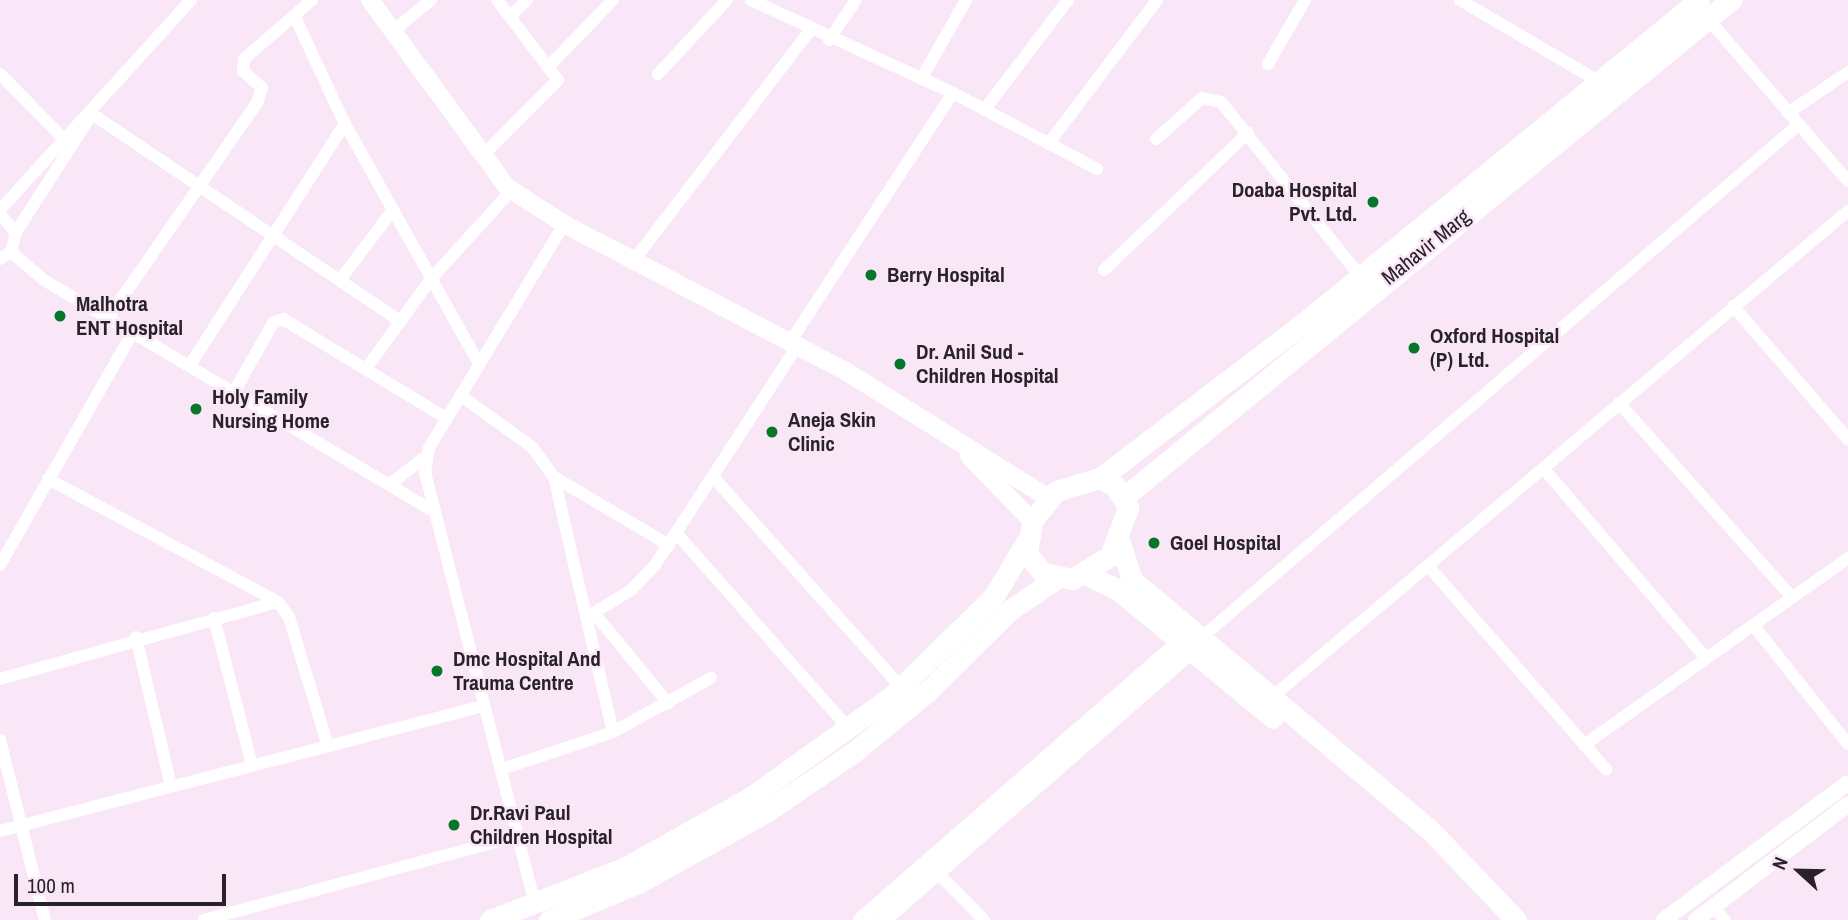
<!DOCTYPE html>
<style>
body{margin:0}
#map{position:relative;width:1848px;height:920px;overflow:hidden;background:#f9e6f7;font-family:"Archivo Narrow",sans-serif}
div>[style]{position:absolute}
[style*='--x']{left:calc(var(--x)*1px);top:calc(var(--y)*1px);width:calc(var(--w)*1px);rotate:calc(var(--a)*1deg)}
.minor>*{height:12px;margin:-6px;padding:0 6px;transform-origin:6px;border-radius:6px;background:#fff}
.tertiary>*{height:16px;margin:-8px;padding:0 8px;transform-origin:8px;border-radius:8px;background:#fff}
.secondary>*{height:18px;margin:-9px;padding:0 9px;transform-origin:9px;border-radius:9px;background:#fff}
.trunk>*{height:21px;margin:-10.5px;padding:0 10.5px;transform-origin:10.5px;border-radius:10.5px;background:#fff}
.dots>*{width:19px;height:19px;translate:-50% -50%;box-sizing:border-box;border:4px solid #f9e6f7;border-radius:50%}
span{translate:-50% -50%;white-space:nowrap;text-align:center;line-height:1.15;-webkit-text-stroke:5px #f9e6f7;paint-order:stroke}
.poi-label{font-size:21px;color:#292228;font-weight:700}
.right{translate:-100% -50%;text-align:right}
.left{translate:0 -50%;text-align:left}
.street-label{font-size:21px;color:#292228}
.north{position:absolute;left:1764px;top:836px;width:70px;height:70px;-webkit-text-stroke:5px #f9e6f7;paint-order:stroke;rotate:292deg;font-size:19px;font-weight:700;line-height:28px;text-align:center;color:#292228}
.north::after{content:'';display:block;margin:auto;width:24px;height:32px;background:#292228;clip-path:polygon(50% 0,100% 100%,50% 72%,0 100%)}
.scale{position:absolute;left:14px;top:874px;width:212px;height:32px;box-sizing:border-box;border:4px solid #292228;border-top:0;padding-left:9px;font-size:21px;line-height:24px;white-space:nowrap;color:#292228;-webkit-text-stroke:5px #f9e6f7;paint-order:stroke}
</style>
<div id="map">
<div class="minor">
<div style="--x:751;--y:0;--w:222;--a:24.7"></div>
<div style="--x:953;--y:93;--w:163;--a:27.8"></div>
<div style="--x:1460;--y:0;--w:162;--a:30.4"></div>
<div style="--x:510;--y:16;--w:23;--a:-43"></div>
<div style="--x:295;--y:17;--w:118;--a:65"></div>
<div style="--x:345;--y:124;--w:275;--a:60.8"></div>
<div style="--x:1708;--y:19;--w:214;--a:49.2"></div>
<div style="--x:393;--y:31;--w:49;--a:-39.2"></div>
<div style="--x:829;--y:40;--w:48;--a:-56"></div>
<div style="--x:551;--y:64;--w:89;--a:-45.9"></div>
<div style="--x:1268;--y:64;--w:74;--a:-60"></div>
<div style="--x:0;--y:74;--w:87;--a:45.5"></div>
<div style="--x:658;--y:74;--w:101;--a:-47"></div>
<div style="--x:921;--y:79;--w:91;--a:-60.3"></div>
<div style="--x:985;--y:109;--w:137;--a:-52.7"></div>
<div style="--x:1788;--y:113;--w:73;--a:-34.3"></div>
<div style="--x:92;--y:114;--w:372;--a:33.9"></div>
<div style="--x:1156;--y:139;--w:62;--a:-41.7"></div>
<div style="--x:1202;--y:98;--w:19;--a:12"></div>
<div style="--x:1221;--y:102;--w:223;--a:51.4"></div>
<div style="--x:1049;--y:143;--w:179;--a:-52.9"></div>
<div style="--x:482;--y:156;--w:107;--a:-45"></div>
<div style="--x:558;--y:80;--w:101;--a:-127.3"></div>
<div style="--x:0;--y:210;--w:284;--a:-47.7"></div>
<div style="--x:0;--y:215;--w:23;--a:47"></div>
<div style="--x:16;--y:232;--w:21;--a:104"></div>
<div style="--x:11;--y:252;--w:13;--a:148"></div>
<div style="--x:16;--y:232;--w:140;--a:-57.2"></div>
<div style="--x:11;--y:252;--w:43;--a:40.3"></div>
<div style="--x:44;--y:280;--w:448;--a:30.7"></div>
<div style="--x:634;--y:260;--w:289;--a:-52.5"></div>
<div style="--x:1104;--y:270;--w:199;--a:-43.6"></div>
<div style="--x:340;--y:280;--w:86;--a:-53"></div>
<div style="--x:1733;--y:306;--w:176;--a:49.2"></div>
<div style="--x:108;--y:318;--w:262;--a:-55.3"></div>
<div style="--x:257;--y:103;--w:16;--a:-72"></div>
<div style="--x:262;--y:88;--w:25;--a:-138"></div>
<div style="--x:243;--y:71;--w:12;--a:-85"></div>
<div style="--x:244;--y:59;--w:90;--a:-40.9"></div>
<div style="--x:790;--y:342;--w:298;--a:-56.8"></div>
<div style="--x:190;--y:365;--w:287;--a:-57.3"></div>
<div style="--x:366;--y:369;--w:110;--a:-54.3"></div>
<div style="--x:430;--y:280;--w:122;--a:-47.7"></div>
<div style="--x:234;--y:392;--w:79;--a:-60.5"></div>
<div style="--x:273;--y:323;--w:11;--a:-22"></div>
<div style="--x:283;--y:319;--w:191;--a:31.3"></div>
<div style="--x:460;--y:395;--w:89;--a:35.8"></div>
<div style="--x:532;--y:447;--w:37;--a:54"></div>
<div style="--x:554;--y:477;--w:262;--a:77"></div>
<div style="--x:1619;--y:403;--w:260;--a:48.3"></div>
<div style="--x:1544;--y:469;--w:249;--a:49.4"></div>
<div style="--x:554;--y:477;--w:134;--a:30.6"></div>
<div style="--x:714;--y:478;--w:280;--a:48.2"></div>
<div style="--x:48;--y:479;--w:261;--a:28.1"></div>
<div style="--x:278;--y:602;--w:19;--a:54"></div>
<div style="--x:289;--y:617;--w:135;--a:73.2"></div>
<div style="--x:389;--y:485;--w:46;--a:-37.9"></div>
<div style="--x:678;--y:535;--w:257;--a:48.6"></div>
<div style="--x:0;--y:565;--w:268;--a:-60.3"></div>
<div style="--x:1429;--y:567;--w:269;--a:48.8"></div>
<div style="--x:594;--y:613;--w:117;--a:50.6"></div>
<div style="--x:587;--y:617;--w:52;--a:-31.5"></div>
<div style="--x:631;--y:590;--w:35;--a:-46"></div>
<div style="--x:655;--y:565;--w:261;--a:-57"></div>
<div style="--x:214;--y:618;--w:152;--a:75.5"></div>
<div style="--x:1753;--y:625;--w:152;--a:51.4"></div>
<div style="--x:136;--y:637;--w:153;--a:76.8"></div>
<div style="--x:1201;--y:638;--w:787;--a:-40.67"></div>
<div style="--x:0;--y:679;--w:288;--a:-15.5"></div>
<div style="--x:1271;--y:698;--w:755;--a:-40.17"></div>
<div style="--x:0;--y:740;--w:186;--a:76"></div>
<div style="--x:1584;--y:745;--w:324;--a:-35.3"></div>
<div style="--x:502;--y:769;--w:117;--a:-18.4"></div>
<div style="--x:613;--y:732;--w:112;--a:-28.9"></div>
<div style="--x:0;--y:831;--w:500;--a:-14.5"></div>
<div style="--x:937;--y:872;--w:67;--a:45.6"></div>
<div style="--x:535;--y:904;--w:445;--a:-104.3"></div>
<div style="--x:425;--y:473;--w:25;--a:-81"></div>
<div style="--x:429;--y:448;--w:262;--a:-58.9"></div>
<div style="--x:1714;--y:907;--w:17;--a:50"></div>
<div style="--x:204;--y:920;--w:324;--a:-15"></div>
</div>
<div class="tertiary">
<div style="--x:861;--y:920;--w:423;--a:-41.1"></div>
<div style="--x:883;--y:920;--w:409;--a:-41.1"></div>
<div style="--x:1664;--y:920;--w:229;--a:-36.7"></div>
<div style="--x:1696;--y:920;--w:191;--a:-37.3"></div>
</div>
<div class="secondary">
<div style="--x:370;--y:0;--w:232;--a:53.8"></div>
<div style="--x:507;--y:187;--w:68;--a:33"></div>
<div style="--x:564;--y:224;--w:319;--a:27.6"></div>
<div style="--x:847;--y:372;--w:238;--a:32"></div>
<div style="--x:969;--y:456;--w:91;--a:45.9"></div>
</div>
<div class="trunk">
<div style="--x:1100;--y:478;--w:265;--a:-37.3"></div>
<div style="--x:1311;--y:317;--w:501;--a:-39.25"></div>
<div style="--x:1100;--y:478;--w:17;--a:28"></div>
<div style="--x:1115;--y:486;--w:26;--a:59"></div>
<div style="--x:1128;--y:508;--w:51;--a:110.6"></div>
<div style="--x:1110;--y:556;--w:44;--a:148.8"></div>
<div style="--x:1072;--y:579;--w:30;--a:-168"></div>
<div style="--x:1043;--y:573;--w:25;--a:-130"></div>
<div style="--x:1027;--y:554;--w:33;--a:-81"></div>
<div style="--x:1032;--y:521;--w:38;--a:-51"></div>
<div style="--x:1056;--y:491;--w:46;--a:-16.5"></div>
<div style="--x:1124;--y:497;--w:785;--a:-39.31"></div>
<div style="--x:1119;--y:540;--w:42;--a:72"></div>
<div style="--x:1132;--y:580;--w:388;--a:40"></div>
<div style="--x:1429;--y:829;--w:126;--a:46.3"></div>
<div style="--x:1087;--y:575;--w:33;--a:25"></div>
<div style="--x:1117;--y:589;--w:202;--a:39.6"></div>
<div style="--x:490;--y:920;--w:146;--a:-21.3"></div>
<div style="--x:626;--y:867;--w:143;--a:-29.2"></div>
<div style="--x:751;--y:797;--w:173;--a:-35.6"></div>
<div style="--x:892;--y:696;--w:143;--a:-44.4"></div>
<div style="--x:994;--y:596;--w:63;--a:-59.3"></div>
<div style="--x:549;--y:920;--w:96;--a:-22.6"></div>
<div style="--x:638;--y:883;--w:146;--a:-29"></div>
<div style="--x:766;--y:812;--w:107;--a:-34.3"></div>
<div style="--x:854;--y:752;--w:94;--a:-39.4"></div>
<div style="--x:927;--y:692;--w:117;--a:-44.7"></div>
<div style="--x:1010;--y:610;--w:57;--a:-34.2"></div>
</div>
<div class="dots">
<div style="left:1373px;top:202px;background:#077629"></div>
<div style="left:871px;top:275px;background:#077629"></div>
<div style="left:60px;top:316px;background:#077629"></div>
<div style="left:1414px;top:348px;background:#077629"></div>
<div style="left:900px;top:364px;background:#077629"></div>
<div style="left:196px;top:409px;background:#077629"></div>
<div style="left:772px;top:432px;background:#077629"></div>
<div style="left:1154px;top:543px;background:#077629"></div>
<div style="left:437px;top:671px;background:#077629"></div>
<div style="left:454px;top:825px;background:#077629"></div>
</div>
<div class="poi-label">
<span class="right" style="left:1357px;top:202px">Doaba Hospital<br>Pvt. Ltd.</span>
<span class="left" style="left:887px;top:275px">Berry Hospital</span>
<span class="left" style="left:76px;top:316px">Malhotra<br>ENT Hospital</span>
<span class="left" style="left:1430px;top:348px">Oxford Hospital<br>(P) Ltd.</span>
<span class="left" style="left:916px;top:364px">Dr. Anil Sud -<br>Children Hospital</span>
<span class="left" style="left:212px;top:409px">Holy Family<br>Nursing Home</span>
<span class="left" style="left:788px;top:432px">Aneja Skin<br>Clinic</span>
<span class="left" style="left:1170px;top:543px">Goel Hospital</span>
<span class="left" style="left:453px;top:671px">Dmc Hospital And<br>Trauma Centre</span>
<span class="left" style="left:470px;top:825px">Dr.Ravi Paul<br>Children Hospital</span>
</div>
<div class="street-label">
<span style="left:1426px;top:247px;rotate:-39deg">Mahavir Marg</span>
</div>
<div class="north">N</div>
<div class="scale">100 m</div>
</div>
